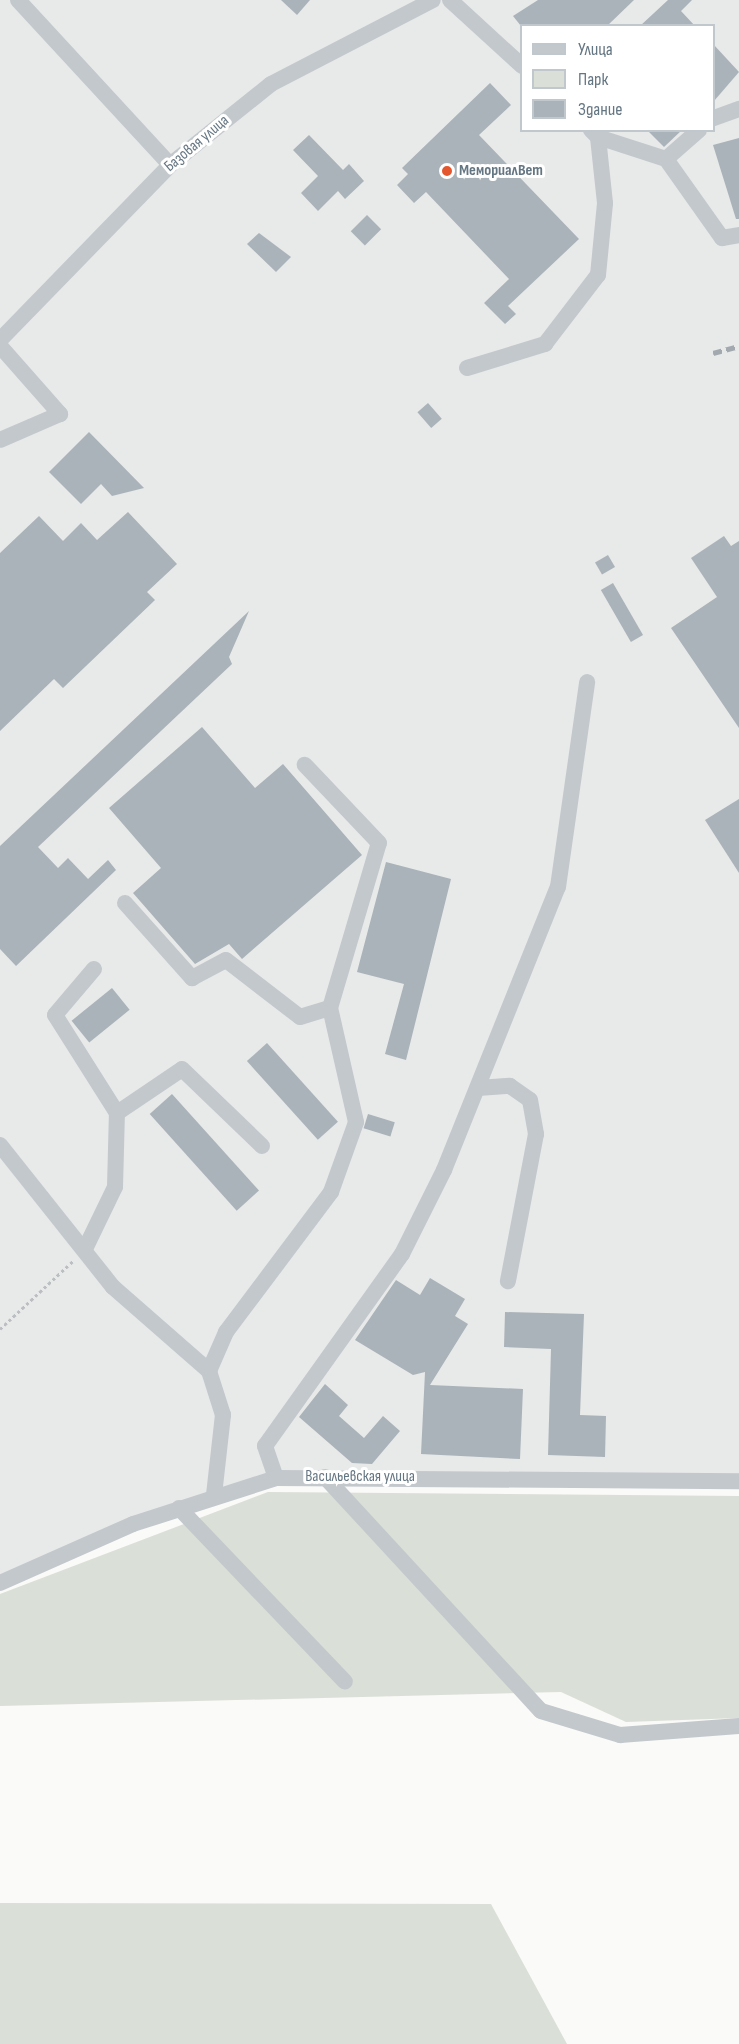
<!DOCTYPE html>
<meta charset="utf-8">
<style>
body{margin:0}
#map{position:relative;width:739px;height:2044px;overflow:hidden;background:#fafaf8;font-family:"Sofia Sans Condensed",sans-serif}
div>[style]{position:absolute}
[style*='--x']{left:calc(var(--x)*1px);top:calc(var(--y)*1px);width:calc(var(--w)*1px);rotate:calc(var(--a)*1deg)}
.built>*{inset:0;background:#e8e9e9}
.green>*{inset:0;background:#dadfd7}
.building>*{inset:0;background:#aab3b9;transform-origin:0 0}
.path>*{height:3px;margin-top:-1.5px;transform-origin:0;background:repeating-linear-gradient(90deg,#bbbfc2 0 3px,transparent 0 6px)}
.minor>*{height:16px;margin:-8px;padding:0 8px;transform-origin:8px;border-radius:8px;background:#c3c8cc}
.rail>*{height:4.5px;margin-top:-2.25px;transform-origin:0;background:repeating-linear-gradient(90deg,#a2aab0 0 9px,transparent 0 13.5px)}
.dots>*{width:16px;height:16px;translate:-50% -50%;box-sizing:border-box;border:3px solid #fff;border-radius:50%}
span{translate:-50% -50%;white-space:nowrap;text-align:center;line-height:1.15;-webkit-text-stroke:6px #fff;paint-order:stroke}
.street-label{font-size:16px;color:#657683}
.poi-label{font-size:16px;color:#657683;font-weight:700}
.left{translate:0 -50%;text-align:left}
.legend{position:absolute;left:520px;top:24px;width:195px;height:108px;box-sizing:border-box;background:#fff;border:2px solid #c1c8cd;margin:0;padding:8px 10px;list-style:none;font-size:18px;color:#657683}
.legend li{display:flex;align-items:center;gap:12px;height:30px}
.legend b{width:30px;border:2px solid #c1c8cd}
</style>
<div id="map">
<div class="built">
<div style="clip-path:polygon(evenodd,0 0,739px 0,739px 1482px,276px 1478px,206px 1498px,0 1584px,0 0,522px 26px,714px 26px,714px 130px,522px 130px,522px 26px)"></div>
</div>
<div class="green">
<div style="clip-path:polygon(268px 1492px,739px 1496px,739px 1718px,626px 1722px,561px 1692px,0 1706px,0 1594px)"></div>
<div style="clip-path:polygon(0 1903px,491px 1904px,567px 2044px,0 2044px)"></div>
</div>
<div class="building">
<div style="clip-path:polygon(281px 0,310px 0,297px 15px)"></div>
<div style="clip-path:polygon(538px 0,634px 0,607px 26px,521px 26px,513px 16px)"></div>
<div style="clip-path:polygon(668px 0,692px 0,681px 11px,695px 26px,640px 26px)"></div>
<div style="clip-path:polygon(714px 45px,739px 72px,714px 101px)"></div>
<div style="clip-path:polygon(490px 83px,511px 105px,479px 135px,579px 239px,508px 306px,516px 314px,505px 324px,484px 303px,509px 279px,426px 192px,414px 203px,397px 185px,408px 174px,402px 168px)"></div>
<div style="clip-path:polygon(647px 130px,682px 130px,664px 147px)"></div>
<div style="clip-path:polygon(309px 135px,343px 170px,349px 164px,364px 181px,345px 199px,338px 191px,318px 211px,301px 193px,318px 176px,293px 150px)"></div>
<div style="clip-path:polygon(739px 138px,739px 219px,736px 219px,713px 145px)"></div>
<div style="left:367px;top:215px;width:20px;height:23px;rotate:45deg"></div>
<div style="clip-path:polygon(259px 233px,291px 257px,276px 272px,247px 244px)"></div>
<div style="left:428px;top:403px;width:21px;height:14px;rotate:49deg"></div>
<div style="clip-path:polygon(89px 432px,144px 488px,112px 496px,101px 484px,81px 504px,49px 472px)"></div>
<div style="clip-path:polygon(128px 512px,177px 564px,147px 592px,155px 600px,63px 688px,54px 679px,0 731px,0 553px,39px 516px,63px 541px,81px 523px,97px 540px)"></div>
<div style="clip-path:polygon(724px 536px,731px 546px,739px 541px,739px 728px,671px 628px,717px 597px,691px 558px)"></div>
<div style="left:608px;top:555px;width:14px;height:15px;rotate:60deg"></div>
<div style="left:613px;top:583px;width:60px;height:14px;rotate:60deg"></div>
<div style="clip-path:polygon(249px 611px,229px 657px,232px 664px,38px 847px,58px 868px,68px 858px,88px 879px,108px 860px,116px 870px,16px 966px,0 949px,0 846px)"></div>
<div style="clip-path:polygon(202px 727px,255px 788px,283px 764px,362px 855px,242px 959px,229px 944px,195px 964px,133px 893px,161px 868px,109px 808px)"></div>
<div style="clip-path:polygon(739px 799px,739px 873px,705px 820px)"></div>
<div style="clip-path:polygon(386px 862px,451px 879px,406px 1060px,385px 1054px,404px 984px,357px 972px)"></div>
<div style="left:112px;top:988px;width:28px;height:52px;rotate:51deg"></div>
<div style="left:267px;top:1043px;width:106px;height:27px;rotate:48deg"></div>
<div style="left:172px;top:1094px;width:130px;height:30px;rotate:48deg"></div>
<div style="left:368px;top:1114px;width:28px;height:15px;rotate:17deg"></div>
<div style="clip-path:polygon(430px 1278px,465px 1299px,455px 1316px,468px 1324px,430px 1385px,523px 1389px,520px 1459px,421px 1454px,425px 1372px,413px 1375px,355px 1340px,396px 1280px,420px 1295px)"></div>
<div style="clip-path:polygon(505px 1312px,584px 1314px,580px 1415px,606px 1416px,605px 1457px,548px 1455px,551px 1349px,504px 1347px)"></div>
<div style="clip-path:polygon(325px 1384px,348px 1405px,339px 1416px,364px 1438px,383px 1416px,400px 1431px,372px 1464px,352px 1463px,299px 1417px)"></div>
</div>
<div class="path">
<div style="--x:0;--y:1329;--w:100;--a:-43"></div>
</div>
<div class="minor">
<div style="--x:18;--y:0;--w:224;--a:47.3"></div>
<div style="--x:450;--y:0;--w:98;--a:42.5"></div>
<div style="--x:714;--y:118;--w:27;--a:-20"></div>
<div style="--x:598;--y:137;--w:71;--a:17.9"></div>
<div style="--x:666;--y:159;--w:97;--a:54.7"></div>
<div style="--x:722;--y:238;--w:17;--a:-10"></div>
<div style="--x:666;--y:159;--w:44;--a:-41.3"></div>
<div style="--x:0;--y:340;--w:244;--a:-45.8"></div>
<div style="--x:170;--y:165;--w:129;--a:-38.7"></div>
<div style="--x:271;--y:84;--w:182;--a:-27.4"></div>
<div style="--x:0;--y:346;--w:91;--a:48.6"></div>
<div style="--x:60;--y:414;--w:65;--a:156.6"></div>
<div style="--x:467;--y:368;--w:82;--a:-17.1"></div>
<div style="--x:545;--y:344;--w:87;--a:-52.5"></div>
<div style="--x:598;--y:275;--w:72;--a:-84.4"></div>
<div style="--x:605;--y:203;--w:66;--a:-96.1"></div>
<div style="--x:598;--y:137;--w:10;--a:-135"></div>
<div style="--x:125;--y:903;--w:101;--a:48.2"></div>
<div style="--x:192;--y:978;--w:38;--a:-28"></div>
<div style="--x:226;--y:960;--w:93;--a:37.6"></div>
<div style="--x:300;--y:1017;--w:31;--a:-17"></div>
<div style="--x:94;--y:969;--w:60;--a:130.3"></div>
<div style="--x:55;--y:1015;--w:116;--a:57.7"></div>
<div style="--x:478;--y:1088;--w:32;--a:-4"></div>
<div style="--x:510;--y:1086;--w:24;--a:35"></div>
<div style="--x:530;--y:1100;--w:35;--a:80"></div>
<div style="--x:536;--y:1134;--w:150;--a:100.8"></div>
<div style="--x:0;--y:1145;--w:181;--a:51.5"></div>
<div style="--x:113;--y:1287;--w:128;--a:41.2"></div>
<div style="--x:85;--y:1249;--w:69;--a:-64.2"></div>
<div style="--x:115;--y:1187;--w:74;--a:-88.5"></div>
<div style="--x:117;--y:1113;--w:78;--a:-34.1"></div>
<div style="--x:182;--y:1069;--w:111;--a:43.9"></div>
<div style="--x:325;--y:1477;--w:318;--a:47.3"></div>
<div style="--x:541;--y:1711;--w:83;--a:16.9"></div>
<div style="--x:620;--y:1735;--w:119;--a:-4.3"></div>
<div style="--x:276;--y:1478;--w:34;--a:-109"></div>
<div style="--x:265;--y:1446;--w:236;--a:-54.5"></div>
<div style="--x:402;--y:1254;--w:94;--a:-63.4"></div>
<div style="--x:444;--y:1170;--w:305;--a:-68.1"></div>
<div style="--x:558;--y:887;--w:207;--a:-81.9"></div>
<div style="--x:214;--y:1495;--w:81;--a:-83.6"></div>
<div style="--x:223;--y:1415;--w:46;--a:-107.7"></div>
<div style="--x:209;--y:1371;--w:43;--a:-66.4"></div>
<div style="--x:226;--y:1332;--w:175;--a:-53.1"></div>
<div style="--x:331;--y:1192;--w:74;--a:-70.3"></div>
<div style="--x:356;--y:1122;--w:117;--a:-102.8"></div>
<div style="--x:330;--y:1008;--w:172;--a:-73.5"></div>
<div style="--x:379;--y:843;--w:108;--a:-133.5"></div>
<div style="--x:179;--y:1508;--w:240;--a:46.3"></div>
<div style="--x:0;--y:1583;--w:145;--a:-23.9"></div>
<div style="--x:133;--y:1524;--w:150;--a:-17.8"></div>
<div style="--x:276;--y:1478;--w:463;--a:0.4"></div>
</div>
<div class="rail">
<div style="--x:713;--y:353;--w:27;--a:-15"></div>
</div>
<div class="dots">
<div style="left:447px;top:171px;background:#e4572e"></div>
</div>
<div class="street-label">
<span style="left:197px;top:144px;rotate:-40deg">Базовая улица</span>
<span style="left:360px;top:1477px">Васильевская улица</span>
</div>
<div class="poi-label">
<span class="left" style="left:459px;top:171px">МемориалВет</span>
</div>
<ul class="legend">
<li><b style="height:8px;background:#c3c8cc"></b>Улица</li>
<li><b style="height:16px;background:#dadfd7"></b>Парк</li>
<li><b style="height:16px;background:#aab3b9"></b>Здание</li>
</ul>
</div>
